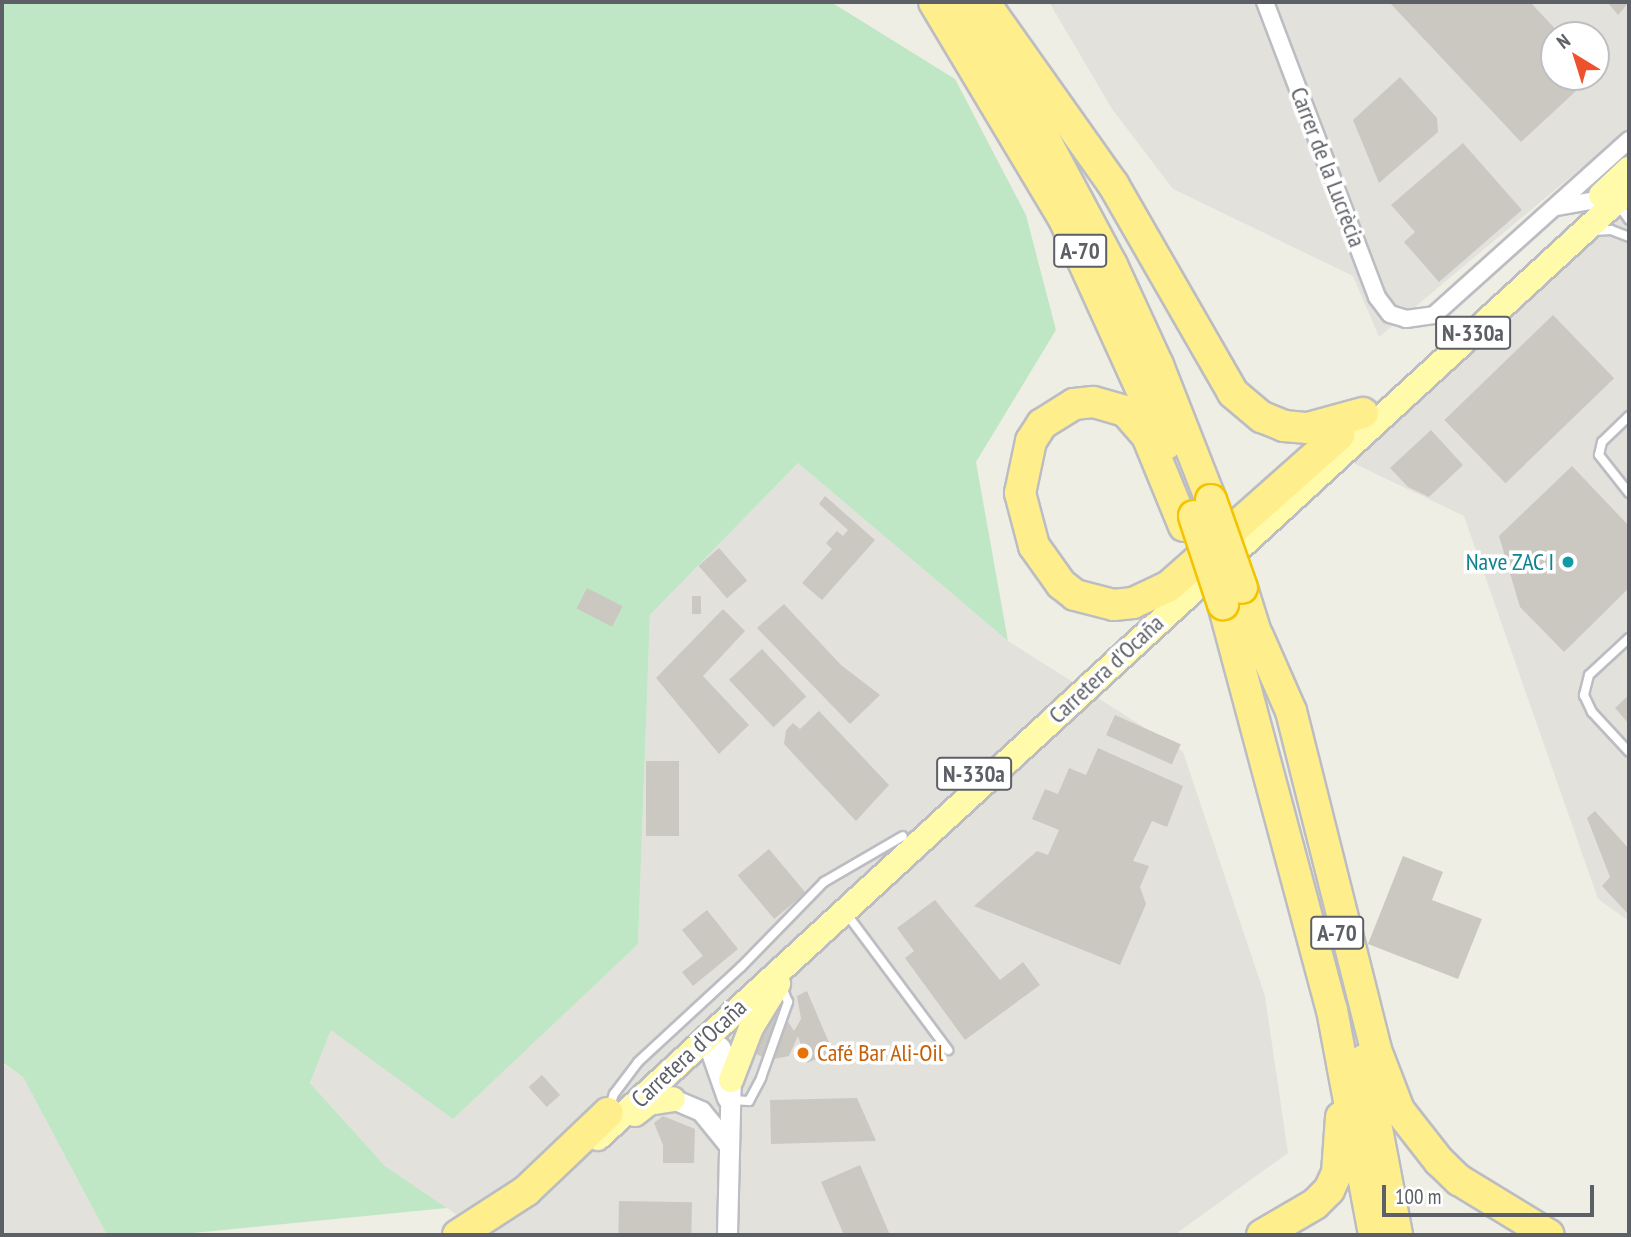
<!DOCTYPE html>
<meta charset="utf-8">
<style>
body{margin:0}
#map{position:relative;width:1631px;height:1237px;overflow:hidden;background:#efeee4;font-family:"PT Sans Narrow",sans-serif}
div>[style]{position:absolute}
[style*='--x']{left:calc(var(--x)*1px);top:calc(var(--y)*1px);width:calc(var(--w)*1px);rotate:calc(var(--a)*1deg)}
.industrial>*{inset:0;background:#e3e1dc}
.green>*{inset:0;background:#c0e7c5}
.building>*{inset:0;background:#cac8c1;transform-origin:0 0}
.roads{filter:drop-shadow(2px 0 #bcbdc3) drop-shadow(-2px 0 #bcbdc3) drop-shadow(0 2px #bcbdc3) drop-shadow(0 -2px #bcbdc3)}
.service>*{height:8px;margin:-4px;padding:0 4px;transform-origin:4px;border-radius:4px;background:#fff}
.minor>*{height:16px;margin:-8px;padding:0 8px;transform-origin:8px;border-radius:8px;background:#fff}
.tertiary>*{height:19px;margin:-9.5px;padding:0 9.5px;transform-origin:9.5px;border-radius:9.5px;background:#fff}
.primary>*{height:24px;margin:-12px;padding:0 12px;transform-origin:12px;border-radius:12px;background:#fffbaa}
.motorway>*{height:30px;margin:-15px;padding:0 15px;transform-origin:15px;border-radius:15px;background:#ffef8c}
.bridges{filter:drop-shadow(2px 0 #f4c300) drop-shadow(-2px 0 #f4c300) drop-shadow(0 2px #f4c300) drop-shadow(0 -2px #f4c300)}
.motorway-bridge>*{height:30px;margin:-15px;padding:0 15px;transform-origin:15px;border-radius:15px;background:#ffef8c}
.dots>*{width:19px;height:19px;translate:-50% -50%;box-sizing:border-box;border:4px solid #fff;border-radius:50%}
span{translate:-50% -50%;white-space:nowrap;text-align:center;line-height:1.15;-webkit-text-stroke:7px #fff;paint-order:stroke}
.shield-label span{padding:2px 5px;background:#fff;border:2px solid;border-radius:5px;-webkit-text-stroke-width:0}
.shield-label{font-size:23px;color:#5c5f65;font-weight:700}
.street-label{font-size:24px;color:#5c5f65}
.culture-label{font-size:24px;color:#0d838f}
.right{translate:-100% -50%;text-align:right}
.food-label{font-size:24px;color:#c56008}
.left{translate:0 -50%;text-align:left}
.frame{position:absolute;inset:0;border:4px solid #5c5f65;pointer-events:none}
.north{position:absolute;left:1540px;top:21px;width:70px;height:70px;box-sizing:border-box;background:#fff;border:2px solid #bebfc1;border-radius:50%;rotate:322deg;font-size:19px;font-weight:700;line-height:28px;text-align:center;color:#5c5f65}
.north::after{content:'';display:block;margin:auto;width:24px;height:32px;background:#ee512c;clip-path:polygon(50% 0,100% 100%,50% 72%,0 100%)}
.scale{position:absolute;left:1382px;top:1185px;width:212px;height:32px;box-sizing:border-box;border:4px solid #5c5f65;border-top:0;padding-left:9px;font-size:21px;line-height:24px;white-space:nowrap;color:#5c5f65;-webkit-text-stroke:5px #fff;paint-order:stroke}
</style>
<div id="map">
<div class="industrial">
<div style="clip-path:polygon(evenodd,1049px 2px,1629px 2px,1629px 128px,1379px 337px,1353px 276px,1173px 189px,1112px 109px,1049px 2px,1554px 35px,1596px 35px,1596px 77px,1554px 77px,1554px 35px)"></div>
<div style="clip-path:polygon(1629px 201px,1629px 921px,1598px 899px,1464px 516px,1351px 462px)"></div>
<div style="clip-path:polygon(798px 463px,1008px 641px,1183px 752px,1265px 996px,1288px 1153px,1174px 1235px,487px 1235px,385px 1166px,310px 1083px,331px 1030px,638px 944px,650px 615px)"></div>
<div style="clip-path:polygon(2px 1063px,23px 1077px,107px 1235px,2px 1235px)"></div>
</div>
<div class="green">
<div style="clip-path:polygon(2px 2px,831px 2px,955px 79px,1026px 215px,1056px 330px,976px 462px,1008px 641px,798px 463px,650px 615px,638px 944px,453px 1119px,331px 1030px,310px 1083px,385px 1166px,447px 1208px,173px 1235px,107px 1235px,23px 1077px,2px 1062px)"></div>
</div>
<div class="building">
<div style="clip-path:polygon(1389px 2px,1530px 2px,1561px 35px,1554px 35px,1554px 77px,1591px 77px,1521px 142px)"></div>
<div style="clip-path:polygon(1629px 2px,1618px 15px,1608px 3px,1610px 2px)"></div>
<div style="clip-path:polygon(1400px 77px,1437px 118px,1438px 132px,1379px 183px,1353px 120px)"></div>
<div style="clip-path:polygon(1463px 143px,1522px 210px,1439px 282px,1404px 242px,1415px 232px,1391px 205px)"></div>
<div style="left:1553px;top:315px;width:88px;height:151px;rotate:46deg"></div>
<div style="clip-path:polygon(1431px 430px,1463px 465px,1429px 497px,1408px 487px,1390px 468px)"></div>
<div style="clip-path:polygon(1572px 466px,1629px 526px,1629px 588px,1564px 652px,1520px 607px,1499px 536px)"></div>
<div style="clip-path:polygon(825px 496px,875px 540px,822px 600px,802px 583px,832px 549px,826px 543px,837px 531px,843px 536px,848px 530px,819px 504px)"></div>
<div style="left:719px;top:548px;width:43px;height:27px;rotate:49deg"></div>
<div style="left:587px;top:588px;width:40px;height:23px;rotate:27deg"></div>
<div style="left:692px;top:596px;width:9px;height:18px"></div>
<div style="clip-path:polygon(784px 604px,841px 665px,880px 695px,850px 724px,757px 628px)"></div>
<div style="clip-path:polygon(723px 609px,745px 631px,703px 676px,749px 725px,719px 754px,656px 678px)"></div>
<div style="left:762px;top:649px;width:65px;height:45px;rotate:47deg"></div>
<div style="clip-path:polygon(1629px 695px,1629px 724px,1615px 708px)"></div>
<div style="clip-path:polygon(819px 711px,889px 785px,856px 821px,784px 744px,786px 730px,793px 723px,800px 729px)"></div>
<div style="left:1115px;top:715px;width:72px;height:22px;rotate:24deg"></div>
<div style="clip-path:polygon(1098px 748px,1183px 786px,1167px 827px,1152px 821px,1133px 861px,1149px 866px,1140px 887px,1146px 904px,1120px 965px,974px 906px,1037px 851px,1048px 855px,1059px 830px,1032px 819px,1045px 789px,1058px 794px,1069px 768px,1086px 775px)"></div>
<div style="left:646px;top:761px;width:33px;height:75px"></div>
<div style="clip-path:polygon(1595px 811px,1629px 849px,1629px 915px,1602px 886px,1610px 877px,1587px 818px)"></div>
<div style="left:769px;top:849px;width:57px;height:41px;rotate:50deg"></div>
<div style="clip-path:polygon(1403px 856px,1443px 872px,1432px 900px,1482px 919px,1458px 979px,1368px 944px)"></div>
<div style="clip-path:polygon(935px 900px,1000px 980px,1023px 962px,1040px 985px,965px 1040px,905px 958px,914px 951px,897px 928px)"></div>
<div style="clip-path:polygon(707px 910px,738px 949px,693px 986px,682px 972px,703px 956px,682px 930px)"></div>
<div style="clip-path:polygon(807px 991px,833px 1052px,807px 1063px,798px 1036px,789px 1056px,769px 1060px,750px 1051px,767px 1012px,787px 1020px,794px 1031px,801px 1019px,797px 996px)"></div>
<div style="left:542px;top:1075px;width:27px;height:18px;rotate:48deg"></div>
<div style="clip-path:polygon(857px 1098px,876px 1141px,771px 1144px,770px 1100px)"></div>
<div style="clip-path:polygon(663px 1116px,695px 1129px,694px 1163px,663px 1163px,663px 1145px,654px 1123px)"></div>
<div style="clip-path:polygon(860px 1165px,890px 1235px,844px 1235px,821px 1182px)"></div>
<div style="left:619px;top:1201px;width:73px;height:34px;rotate:1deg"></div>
</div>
<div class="roads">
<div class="service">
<div style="--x:1619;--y:206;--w:17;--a:54"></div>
<div style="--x:1594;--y:231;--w:17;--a:-3"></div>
<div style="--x:1611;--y:230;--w:19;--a:21"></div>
<div style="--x:1629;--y:416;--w:37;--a:136"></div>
<div style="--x:1602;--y:442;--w:13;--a:103"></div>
<div style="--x:1599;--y:455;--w:48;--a:51.7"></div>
<div style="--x:1629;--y:638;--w:54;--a:137.2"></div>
<div style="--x:1589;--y:675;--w:21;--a:104"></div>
<div style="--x:1584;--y:695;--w:19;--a:65"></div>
<div style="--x:1592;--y:712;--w:54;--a:47.2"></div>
<div style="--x:846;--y:913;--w:171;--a:53.3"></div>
<div style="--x:730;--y:1100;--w:19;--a:3"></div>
<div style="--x:749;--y:1101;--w:26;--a:-62"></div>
<div style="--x:761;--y:1078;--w:81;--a:-70.4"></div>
<div style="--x:788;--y:1002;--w:16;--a:-112"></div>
<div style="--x:609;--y:1109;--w:16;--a:-72"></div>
<div style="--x:614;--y:1094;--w:40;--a:-53"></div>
<div style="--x:638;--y:1062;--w:140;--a:-42.7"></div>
<div style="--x:741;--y:967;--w:119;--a:-45.7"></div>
<div style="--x:824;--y:882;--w:91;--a:-30.2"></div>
</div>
<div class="minor">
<div style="--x:1265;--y:2;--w:316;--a:69.2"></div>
<div style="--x:1377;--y:297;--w:21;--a:53"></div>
<div style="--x:1390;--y:314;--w:17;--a:17"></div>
<div style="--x:1406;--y:319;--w:28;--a:-8"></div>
<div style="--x:1434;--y:315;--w:262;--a:-41.9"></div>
<div style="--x:1556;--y:207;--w:40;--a:-10"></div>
</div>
<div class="tertiary">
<div style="--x:706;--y:1038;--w:17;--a:33"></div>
<div style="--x:720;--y:1047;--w:25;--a:64"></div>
<div style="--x:731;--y:1070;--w:165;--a:91.4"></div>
<div style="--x:706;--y:1038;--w:64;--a:70.7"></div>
<div style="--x:673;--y:1099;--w:30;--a:23"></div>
<div style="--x:701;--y:1111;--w:41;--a:50.9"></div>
</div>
<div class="primary">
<div style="--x:1601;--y:195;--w:38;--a:-43"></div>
<div style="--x:731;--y:1080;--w:56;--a:-69"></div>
<div style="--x:751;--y:1028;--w:52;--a:-58.5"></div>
<div style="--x:635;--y:1114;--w:18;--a:-38"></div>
<div style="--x:649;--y:1103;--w:24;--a:-9"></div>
<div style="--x:598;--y:1138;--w:1401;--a:-42.6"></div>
</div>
<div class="motorway">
<div style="--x:934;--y:2;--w:253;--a:59.1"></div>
<div style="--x:1064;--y:219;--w:247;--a:65.6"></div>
<div style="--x:962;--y:2;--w:152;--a:58.7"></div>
<div style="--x:1041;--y:132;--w:151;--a:61.9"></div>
<div style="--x:1112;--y:265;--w:110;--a:65.3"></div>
<div style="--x:1158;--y:365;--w:145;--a:68.6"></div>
<div style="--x:984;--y:2;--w:223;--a:54.7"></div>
<div style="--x:1113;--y:184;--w:241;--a:60.1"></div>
<div style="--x:1233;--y:393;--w:38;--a:40"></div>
<div style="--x:1262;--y:417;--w:24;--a:22"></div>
<div style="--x:1284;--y:426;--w:24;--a:5"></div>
<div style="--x:1308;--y:428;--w:57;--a:-15.3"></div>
<div style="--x:1184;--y:526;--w:97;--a:-112.3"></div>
<div style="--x:1147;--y:436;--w:33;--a:-131"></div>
<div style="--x:1125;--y:411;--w:33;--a:-164"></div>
<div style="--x:1093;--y:402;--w:19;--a:174"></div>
<div style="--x:1074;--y:404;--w:38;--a:148"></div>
<div style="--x:1042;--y:424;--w:20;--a:123"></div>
<div style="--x:1031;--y:441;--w:53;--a:101.9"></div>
<div style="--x:1020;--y:493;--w:55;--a:75.2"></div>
<div style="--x:1034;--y:546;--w:47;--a:54.6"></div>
<div style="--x:1061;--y:584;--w:18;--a:38"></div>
<div style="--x:1075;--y:595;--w:40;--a:14.4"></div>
<div style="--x:1114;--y:605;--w:19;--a:-6"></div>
<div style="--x:1133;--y:603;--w:38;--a:-25"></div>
<div style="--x:1168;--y:587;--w:229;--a:-41.6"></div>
<div style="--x:1242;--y:588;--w:70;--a:72.6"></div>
<div style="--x:1223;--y:604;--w:420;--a:75"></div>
<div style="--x:1332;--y:1010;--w:229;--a:79.4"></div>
<div style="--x:1258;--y:636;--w:82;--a:66.3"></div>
<div style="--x:1291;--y:711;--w:349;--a:75.9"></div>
<div style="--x:1376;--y:1050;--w:64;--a:69"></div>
<div style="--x:1399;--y:1110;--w:65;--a:51.9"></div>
<div style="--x:1439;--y:1161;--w:28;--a:44"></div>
<div style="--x:1459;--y:1180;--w:105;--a:31.4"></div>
<div style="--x:1364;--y:1060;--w:178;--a:79.3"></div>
<div style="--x:458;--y:1235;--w:81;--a:-32.9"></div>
<div style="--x:526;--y:1191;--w:113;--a:-43.6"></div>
<div style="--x:1262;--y:1235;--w:61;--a:-30.3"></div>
<div style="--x:1315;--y:1204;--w:20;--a:-45"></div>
<div style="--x:1329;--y:1190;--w:19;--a:-65"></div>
<div style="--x:1337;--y:1173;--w:56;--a:-85.9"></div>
</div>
</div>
<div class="bridges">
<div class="motorway-bridge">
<div style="--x:1211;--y:500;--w:93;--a:70.6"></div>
<div style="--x:1194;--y:516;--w:93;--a:71.8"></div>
</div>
</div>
<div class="dots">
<div style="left:1568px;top:562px;background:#0f9aa8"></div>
<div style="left:803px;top:1053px;background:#e8710a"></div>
</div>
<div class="shield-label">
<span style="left:1080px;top:251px">A-70</span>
<span style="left:1473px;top:333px">N-330a</span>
<span style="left:974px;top:774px">N-330a</span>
<span style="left:1337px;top:933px">A-70</span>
</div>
<div class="street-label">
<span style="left:1328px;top:167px;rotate:69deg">Carrer de la Lucrècia</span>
<span style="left:1106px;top:669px;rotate:-43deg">Carretera d'Ocaña</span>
<span style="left:689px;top:1053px;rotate:-43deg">Carretera d'Ocaña</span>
</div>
<div class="culture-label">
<span class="right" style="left:1554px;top:562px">Nave ZAC I</span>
</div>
<div class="food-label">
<span class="left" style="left:817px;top:1053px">Café Bar Ali-Oil</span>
</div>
<div class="frame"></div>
<div class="north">N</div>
<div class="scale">100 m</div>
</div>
